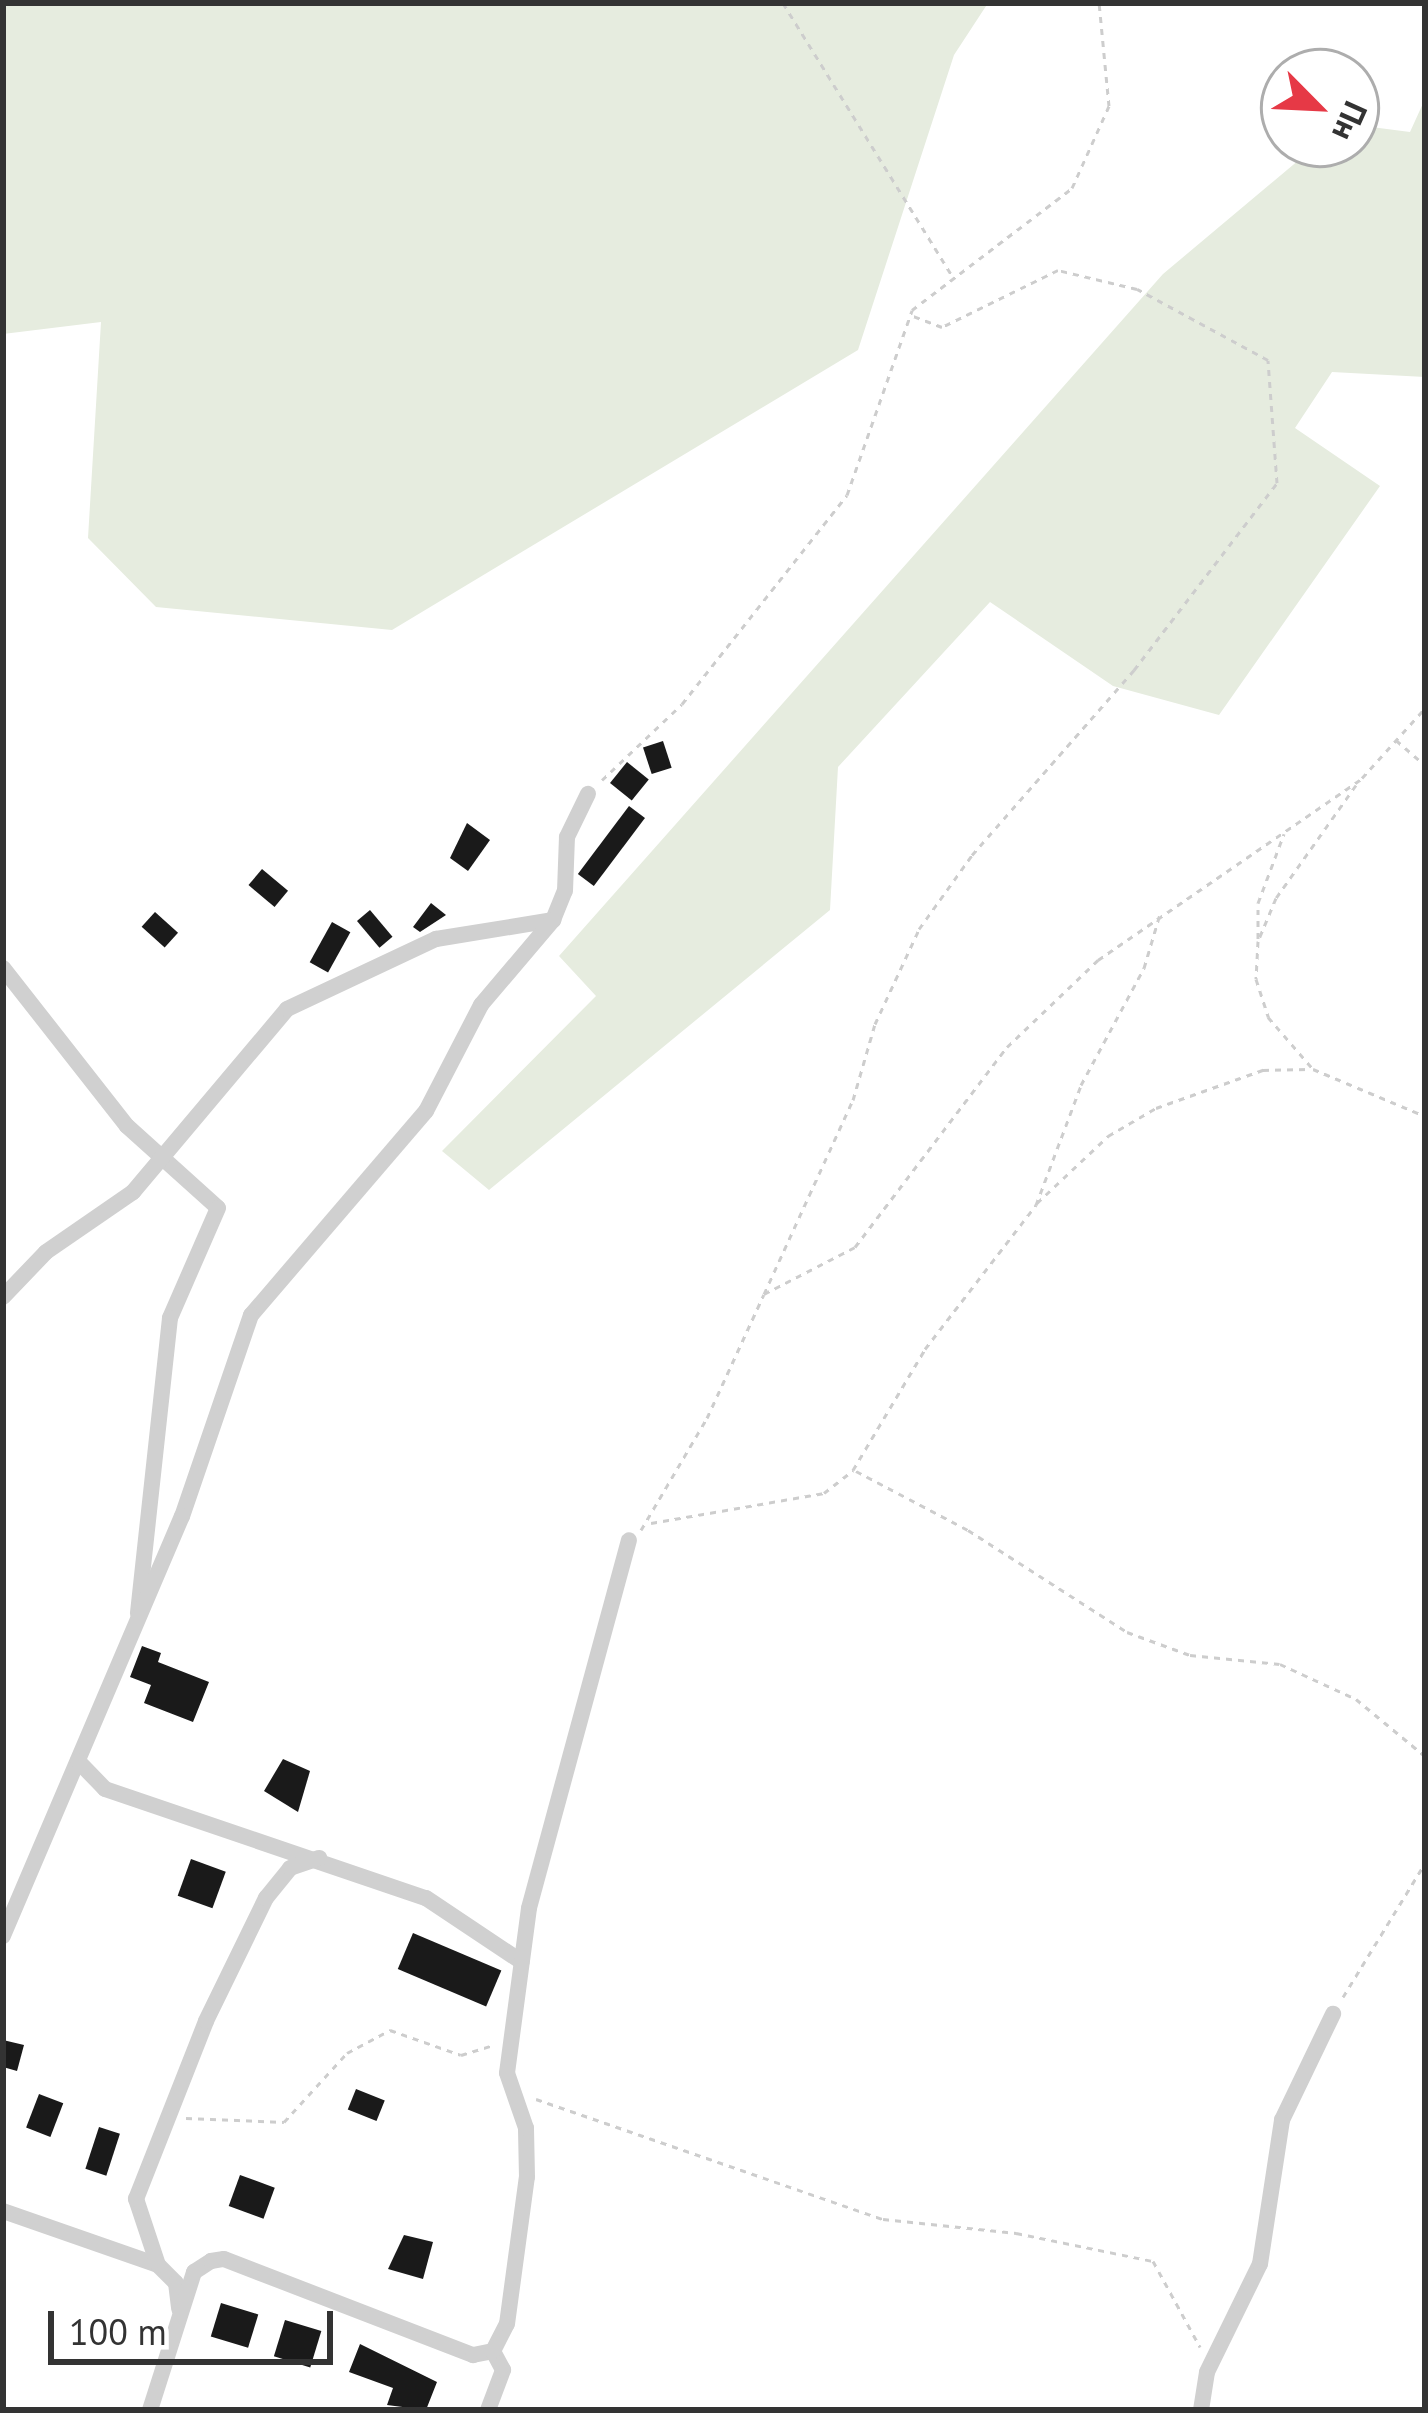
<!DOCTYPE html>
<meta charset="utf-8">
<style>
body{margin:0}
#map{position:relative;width:1428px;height:2413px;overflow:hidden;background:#fff;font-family:"PT Sans",sans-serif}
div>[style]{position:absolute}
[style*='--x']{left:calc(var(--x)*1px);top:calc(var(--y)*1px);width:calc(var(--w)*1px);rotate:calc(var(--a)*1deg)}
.green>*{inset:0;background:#e6ecdf}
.building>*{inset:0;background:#1a1a1a;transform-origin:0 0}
.path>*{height:3px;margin-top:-1.5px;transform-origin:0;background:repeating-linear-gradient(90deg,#cdcdcd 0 6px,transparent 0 12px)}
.street>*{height:16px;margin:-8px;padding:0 8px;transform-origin:8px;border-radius:8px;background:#d0d0d0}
span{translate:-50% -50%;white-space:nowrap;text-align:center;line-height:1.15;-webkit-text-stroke:12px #fff;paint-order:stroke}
.frame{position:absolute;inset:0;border:6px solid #333;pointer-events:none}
.north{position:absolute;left:1260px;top:48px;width:120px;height:120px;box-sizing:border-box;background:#fff;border:3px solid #adadad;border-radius:50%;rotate:114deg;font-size:33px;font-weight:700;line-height:48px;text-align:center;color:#333}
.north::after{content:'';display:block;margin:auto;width:42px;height:54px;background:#e63946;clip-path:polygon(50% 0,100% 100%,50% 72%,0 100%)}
.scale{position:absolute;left:48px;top:2311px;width:285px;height:54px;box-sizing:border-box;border:6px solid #333;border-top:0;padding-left:15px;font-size:36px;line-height:42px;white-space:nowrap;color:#333;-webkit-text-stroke:9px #fff;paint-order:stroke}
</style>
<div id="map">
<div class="green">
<div style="clip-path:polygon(3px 3px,988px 3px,954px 55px,858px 350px,392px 630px,156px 607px,88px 538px,101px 322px,3px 334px)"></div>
<div style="clip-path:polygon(1425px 99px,1425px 377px,1332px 372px,1295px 428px,1380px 486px,1219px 715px,1113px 686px,990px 602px,838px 767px,830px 910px,489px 1190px,442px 1151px,596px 996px,559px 956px,1163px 274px,1318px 144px,1356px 144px,1356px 125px,1410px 132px)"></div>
</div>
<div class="building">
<div style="left:663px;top:741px;width:28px;height:21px;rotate:72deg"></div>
<div style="left:627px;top:762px;width:28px;height:27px;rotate:39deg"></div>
<div style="left:629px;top:806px;width:20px;height:85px;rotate:37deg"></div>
<div style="clip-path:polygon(467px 823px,490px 840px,468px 871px,450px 858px)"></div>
<div style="left:262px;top:869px;width:34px;height:21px;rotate:40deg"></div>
<div style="clip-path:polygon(431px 903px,446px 915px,420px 932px,413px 927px)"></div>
<div style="left:370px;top:910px;width:35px;height:17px;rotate:50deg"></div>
<div style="left:155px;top:912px;width:31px;height:20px;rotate:42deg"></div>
<div style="left:332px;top:922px;width:21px;height:46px;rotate:29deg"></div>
<div style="clip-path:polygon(142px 1646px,161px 1653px,158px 1662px,209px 1682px,193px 1722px,144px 1703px,151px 1685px,130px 1677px)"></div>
<div style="clip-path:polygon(283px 1759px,310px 1771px,298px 1812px,264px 1791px)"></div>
<div style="left:191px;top:1859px;width:37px;height:39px;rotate:20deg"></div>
<div style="left:413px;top:1933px;width:96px;height:39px;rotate:23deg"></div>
<div style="clip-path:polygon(3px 2040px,24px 2045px,17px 2071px,3px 2067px)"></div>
<div style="left:356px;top:2089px;width:31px;height:22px;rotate:22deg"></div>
<div style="left:39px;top:2094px;width:26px;height:36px;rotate:21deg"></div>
<div style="left:99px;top:2127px;width:22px;height:44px;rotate:18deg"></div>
<div style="left:240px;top:2175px;width:37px;height:33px;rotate:20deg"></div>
<div style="clip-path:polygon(404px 2235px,433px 2242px,423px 2279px,388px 2269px)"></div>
<div style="left:221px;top:2303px;width:39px;height:35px;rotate:17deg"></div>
<div style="left:285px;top:2320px;width:38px;height:38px;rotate:17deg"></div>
<div style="clip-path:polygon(360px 2344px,437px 2382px,426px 2410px,387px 2405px,393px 2388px,349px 2372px)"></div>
</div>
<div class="path">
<div style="--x:783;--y:3;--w:322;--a:58.2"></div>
<div style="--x:1396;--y:740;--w:38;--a:41"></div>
<div style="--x:1362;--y:778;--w:94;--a:-48"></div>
<div style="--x:602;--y:780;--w:110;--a:-43.5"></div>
<div style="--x:682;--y:704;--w:266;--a:-51.7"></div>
<div style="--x:847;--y:495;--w:196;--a:-70.6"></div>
<div style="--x:912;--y:310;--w:201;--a:-37.3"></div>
<div style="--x:1072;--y:188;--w:90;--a:-65.7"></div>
<div style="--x:1109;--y:106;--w:103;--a:-95.5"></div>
<div style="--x:1356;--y:785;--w:138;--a:125.3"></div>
<div style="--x:1276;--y:898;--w:47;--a:112.7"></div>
<div style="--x:1258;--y:941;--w:38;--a:93"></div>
<div style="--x:1256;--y:979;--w:40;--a:72"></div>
<div style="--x:1268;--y:1017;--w:69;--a:49.1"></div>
<div style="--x:1313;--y:1069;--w:121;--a:22.8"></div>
<div style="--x:1258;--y:939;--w:36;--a:-90"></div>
<div style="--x:1258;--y:903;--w:74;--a:-69.4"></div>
<div style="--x:1037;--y:1203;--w:98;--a:-43.3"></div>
<div style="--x:1108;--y:1136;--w:56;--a:-30.3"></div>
<div style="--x:1156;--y:1108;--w:114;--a:-19.6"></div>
<div style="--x:1263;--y:1070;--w:47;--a:-1.2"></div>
<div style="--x:764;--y:1294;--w:213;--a:-65.4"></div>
<div style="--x:853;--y:1100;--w:79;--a:-73.9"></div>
<div style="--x:875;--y:1024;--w:105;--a:-65.1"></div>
<div style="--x:919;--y:929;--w:91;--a:-54.4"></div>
<div style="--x:972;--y:855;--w:246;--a:-48.8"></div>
<div style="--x:1134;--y:670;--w:235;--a:-52.6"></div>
<div style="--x:1277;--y:483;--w:123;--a:-94.2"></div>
<div style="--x:1268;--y:360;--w:149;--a:-151.5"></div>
<div style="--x:1137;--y:289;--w:81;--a:-166.5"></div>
<div style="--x:1058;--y:270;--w:129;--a:153.8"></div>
<div style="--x:942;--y:327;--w:34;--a:-159"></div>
<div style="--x:856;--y:1471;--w:127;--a:27.8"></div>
<div style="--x:968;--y:1530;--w:189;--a:32.7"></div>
<div style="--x:1127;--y:1632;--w:67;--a:20.1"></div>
<div style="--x:1190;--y:1655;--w:90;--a:5.7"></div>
<div style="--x:1280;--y:1664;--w:84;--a:24.7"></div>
<div style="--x:1356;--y:1699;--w:89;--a:39.6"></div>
<div style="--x:651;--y:1523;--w:176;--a:-9.8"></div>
<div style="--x:824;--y:1493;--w:37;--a:-38"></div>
<div style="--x:853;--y:1470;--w:141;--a:-59.2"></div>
<div style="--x:925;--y:1349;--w:182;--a:-52.4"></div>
<div style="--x:1036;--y:1205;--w:128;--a:-69.4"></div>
<div style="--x:1081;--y:1085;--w:133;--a:-61.7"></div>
<div style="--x:1144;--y:968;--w:56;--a:-73.5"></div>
<div style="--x:641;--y:1530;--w:130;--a:-59.5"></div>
<div style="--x:707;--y:1418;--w:136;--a:-65.3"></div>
<div style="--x:764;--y:1294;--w:102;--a:-27.3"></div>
<div style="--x:855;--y:1247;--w:251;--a:-52.8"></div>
<div style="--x:1007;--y:1047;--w:126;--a:-43.7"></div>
<div style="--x:1098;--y:960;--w:319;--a:-34.5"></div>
<div style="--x:1343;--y:1997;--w:157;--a:-58.5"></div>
<div style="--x:536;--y:2099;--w:367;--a:19.1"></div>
<div style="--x:883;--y:2219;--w:134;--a:6"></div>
<div style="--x:1016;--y:2233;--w:140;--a:11.6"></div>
<div style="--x:1153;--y:2261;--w:98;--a:61.3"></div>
<div style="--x:186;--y:2118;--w:98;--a:2.3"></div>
<div style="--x:284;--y:2122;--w:93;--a:-47.6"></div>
<div style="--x:347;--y:2053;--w:49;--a:-28.1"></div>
<div style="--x:390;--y:2030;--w:75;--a:19.4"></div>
<div style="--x:461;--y:2055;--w:31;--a:-17"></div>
</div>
<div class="street">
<div style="--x:553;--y:920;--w:31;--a:-68"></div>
<div style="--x:565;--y:891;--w:54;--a:-87.9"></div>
<div style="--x:567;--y:837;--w:48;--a:-64"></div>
<div style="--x:3;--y:968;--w:201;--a:51.9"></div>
<div style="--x:127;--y:1126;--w:122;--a:42"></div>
<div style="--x:218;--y:1208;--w:120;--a:113.6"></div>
<div style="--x:170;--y:1318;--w:297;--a:96.2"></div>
<div style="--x:3;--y:1297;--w:62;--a:-46.3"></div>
<div style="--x:46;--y:1252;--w:106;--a:-34.6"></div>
<div style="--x:133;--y:1192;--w:239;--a:-49.9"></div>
<div style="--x:287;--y:1009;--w:165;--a:-25.2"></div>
<div style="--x:436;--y:939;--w:119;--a:-9.2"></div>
<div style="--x:553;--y:920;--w:111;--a:130.3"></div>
<div style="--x:481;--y:1005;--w:119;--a:117.4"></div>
<div style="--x:426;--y:1111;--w:269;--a:130.6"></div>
<div style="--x:251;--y:1315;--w:213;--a:108.9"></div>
<div style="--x:182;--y:1516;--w:457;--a:113.1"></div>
<div style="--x:78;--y:1761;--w:39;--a:46"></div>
<div style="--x:105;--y:1789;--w:339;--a:18.8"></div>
<div style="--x:426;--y:1898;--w:115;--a:33.7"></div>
<div style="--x:3;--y:2211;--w:164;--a:19.2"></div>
<div style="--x:158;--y:2265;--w:25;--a:45"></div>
<div style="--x:176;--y:2283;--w:26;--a:83"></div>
<div style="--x:158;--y:2265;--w:70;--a:-108.4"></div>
<div style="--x:136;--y:2199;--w:191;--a:-68.5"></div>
<div style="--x:206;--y:2021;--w:137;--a:-64"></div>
<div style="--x:266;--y:1898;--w:38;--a:-51"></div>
<div style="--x:290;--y:1868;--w:31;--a:-19"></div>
<div style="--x:150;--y:2410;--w:145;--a:-72.3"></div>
<div style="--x:194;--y:2272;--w:20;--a:-33"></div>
<div style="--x:211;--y:2261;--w:13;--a:-9"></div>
<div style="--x:224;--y:2259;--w:267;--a:21.1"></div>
<div style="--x:473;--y:2355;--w:20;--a:-11"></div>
<div style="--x:488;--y:2410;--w:43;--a:-69.4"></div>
<div style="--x:503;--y:2370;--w:21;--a:-118"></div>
<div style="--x:493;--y:2351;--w:30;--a:-63"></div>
<div style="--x:507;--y:2324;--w:148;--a:-82.3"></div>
<div style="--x:527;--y:2177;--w:49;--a:-91.2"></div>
<div style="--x:526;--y:2128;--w:58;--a:-109.1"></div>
<div style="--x:507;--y:2073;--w:166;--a:-82.4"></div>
<div style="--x:529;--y:1908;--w:381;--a:-74.8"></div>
<div style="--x:1201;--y:2410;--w:38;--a:-81"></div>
<div style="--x:1207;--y:2372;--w:120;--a:-63.9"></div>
<div style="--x:1260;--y:2264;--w:146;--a:-81.3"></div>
<div style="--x:1282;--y:2120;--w:118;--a:-64.3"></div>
</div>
<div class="frame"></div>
<div class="north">Пн</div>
<div class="scale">100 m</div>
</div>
